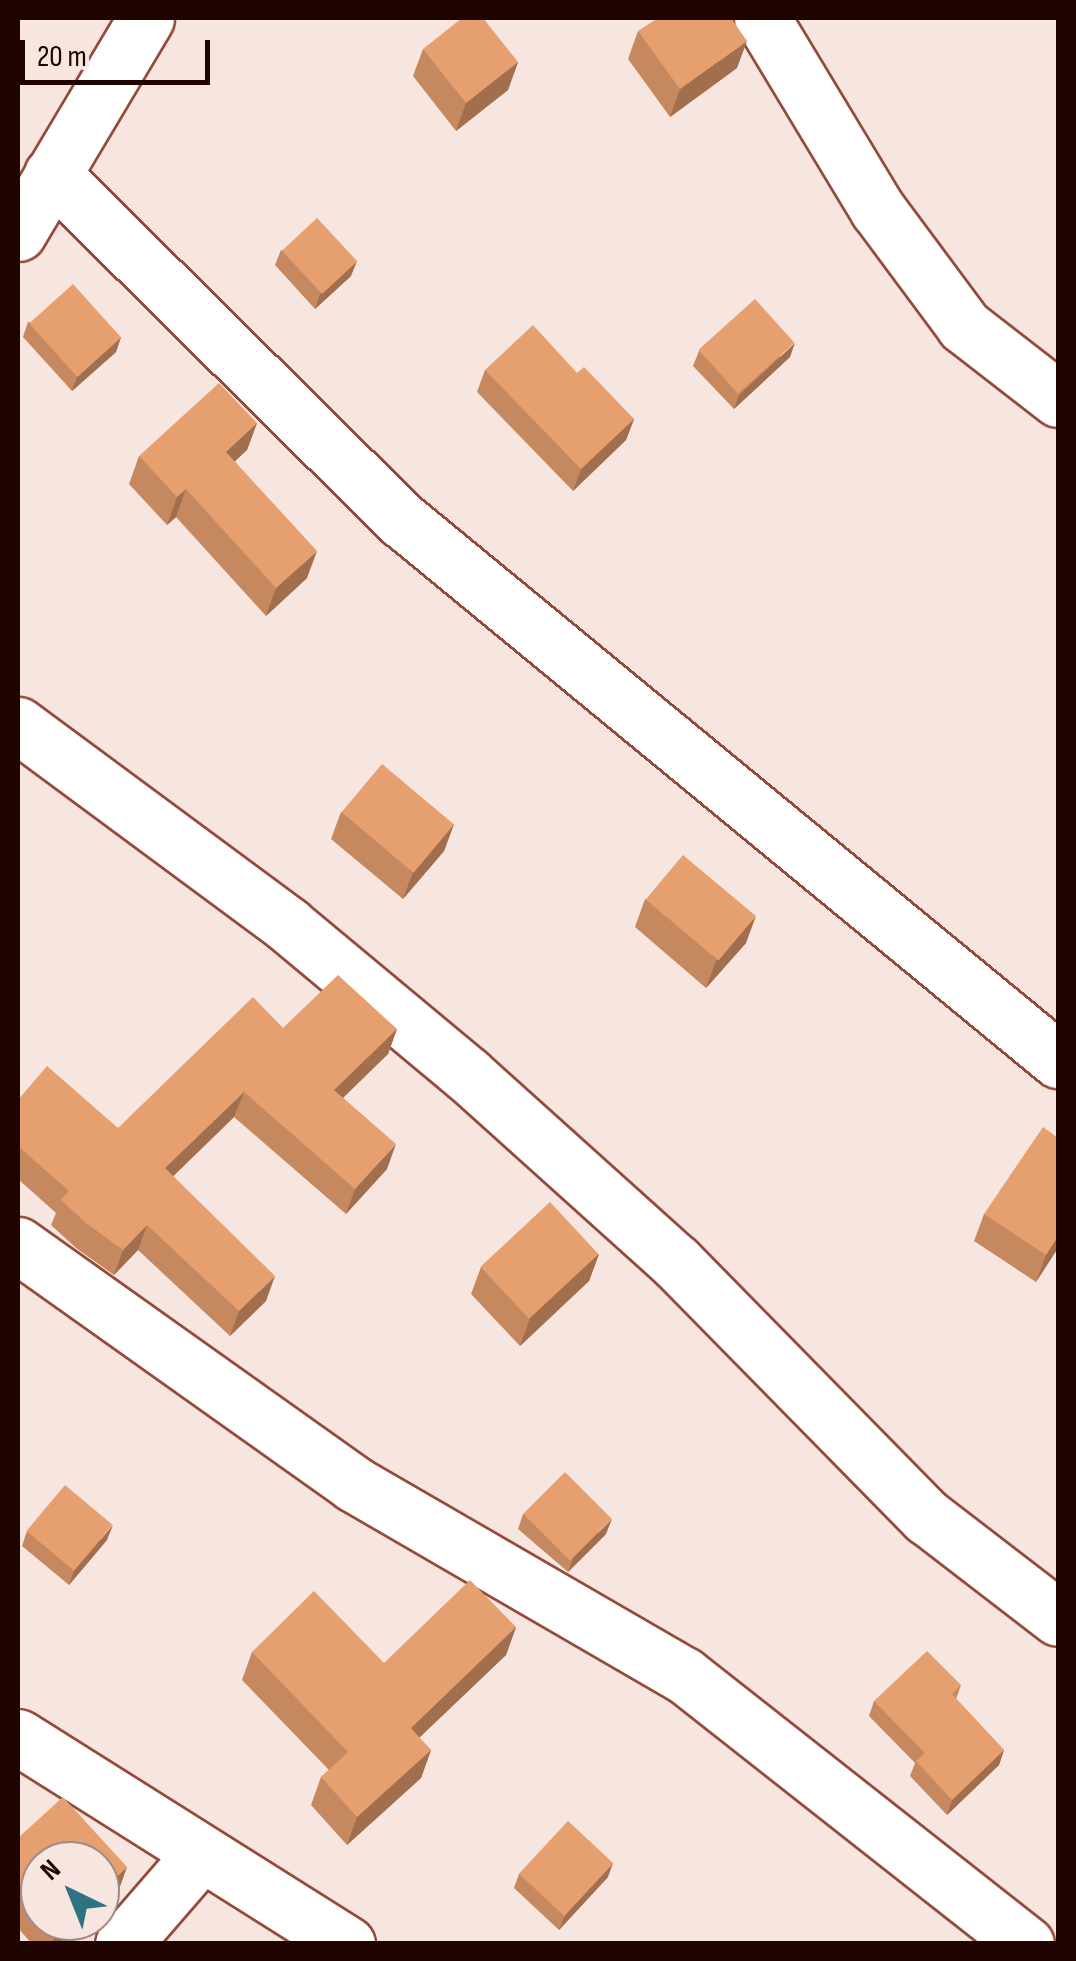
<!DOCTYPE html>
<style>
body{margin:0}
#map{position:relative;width:1076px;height:1961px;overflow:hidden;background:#f7e5e0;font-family:"Sofia Sans Condensed",sans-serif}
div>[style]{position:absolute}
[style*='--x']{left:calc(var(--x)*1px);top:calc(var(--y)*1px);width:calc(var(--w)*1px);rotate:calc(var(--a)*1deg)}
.roads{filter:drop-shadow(2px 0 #964a39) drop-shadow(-2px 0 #964a39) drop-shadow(0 2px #964a39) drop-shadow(0 -2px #964a39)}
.minor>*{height:55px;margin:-27.5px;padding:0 27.5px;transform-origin:27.5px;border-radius:27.5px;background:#fff}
.wall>*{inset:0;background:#c6895f}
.shaded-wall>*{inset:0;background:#a16f4e}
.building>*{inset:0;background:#e69f6f;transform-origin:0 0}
span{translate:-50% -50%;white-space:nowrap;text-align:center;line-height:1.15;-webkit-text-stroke:8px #f7e5e0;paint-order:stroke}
.frame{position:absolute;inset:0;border:20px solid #200401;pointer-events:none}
.north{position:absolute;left:20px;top:1841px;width:100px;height:100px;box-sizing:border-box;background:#f7e5e0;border:2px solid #a18b87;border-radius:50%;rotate:317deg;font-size:28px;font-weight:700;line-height:40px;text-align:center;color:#200401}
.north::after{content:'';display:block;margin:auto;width:35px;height:45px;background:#2e7382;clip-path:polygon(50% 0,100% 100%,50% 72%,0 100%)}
.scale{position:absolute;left:20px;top:40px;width:190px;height:45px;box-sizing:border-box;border:5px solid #200401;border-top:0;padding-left:12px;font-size:30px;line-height:35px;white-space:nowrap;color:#200401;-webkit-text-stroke:8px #f7e5e0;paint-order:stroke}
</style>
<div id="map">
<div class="roads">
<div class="minor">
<div style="--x:762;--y:18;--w:224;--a:58.9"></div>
<div style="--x:878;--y:210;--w:144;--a:53.4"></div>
<div style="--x:964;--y:326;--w:119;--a:37.8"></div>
<div style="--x:52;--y:174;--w:492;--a:44.7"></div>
<div style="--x:402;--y:520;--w:850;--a:39.46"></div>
<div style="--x:18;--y:233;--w:250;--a:-59.2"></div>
<div style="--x:18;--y:725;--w:336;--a:36.5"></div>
<div style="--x:288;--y:925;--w:233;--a:39.8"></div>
<div style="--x:467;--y:1074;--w:281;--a:42"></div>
<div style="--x:676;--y:1262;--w:358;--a:45.5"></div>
<div style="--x:927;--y:1517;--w:165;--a:37.6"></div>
<div style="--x:18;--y:1245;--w:412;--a:35.4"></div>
<div style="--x:354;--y:1484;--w:381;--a:30.1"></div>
<div style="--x:684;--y:1675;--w:435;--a:38.2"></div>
<div style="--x:18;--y:1737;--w:389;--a:32.2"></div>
<div style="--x:123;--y:1944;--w:118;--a:-49.1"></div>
</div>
</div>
<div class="wall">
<div style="clip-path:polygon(638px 31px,737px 68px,670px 117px,628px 59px)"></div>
<div style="clip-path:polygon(423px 49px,518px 62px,508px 90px,456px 131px,413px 76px)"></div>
<div style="clip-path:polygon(281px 250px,351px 276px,315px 309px,275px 265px)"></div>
<div style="clip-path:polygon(28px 322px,121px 337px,116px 352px,72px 391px,23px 337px)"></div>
<div style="clip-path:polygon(699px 351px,790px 357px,734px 409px,693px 366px)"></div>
<div style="clip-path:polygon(485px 370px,577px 373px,634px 419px,626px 440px,573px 491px,477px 392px)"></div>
<div style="clip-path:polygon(257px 423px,247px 450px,235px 461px,307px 578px,266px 616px,176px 517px,167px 525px,129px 484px,139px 456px)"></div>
<div style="clip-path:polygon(341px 812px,454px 824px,444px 851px,403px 899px,331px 839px)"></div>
<div style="clip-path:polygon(645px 899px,746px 943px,706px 988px,635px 927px)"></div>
<div style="clip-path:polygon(283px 1028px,397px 1029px,388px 1054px,343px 1098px,387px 1169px,346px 1214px,234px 1117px,173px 1176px,266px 1301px,230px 1336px,138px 1250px,114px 1275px,76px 1248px,51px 1225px,56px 1213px,18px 1179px,18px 1100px,118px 1128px)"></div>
<div style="clip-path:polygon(984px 1214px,1058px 1248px,1036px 1282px,974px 1241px)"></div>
<div style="clip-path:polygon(599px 1254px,589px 1281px,520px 1346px,471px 1294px,481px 1267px)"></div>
<div style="clip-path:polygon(523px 1514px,606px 1534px,568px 1572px,518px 1529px)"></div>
<div style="clip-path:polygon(27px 1531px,107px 1540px,69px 1585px,22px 1546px)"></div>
<div style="clip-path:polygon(516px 1627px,506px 1655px,419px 1738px,431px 1750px,421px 1778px,347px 1845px,311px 1805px,321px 1777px,329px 1770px,242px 1680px,252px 1652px,384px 1663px)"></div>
<div style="clip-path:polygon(961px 1685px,956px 1699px,1004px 1750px,999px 1765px,947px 1815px,910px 1776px,915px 1763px,869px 1716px,874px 1701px)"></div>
<div style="clip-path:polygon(18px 1838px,117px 1895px,40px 1861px,40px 1921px,88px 1921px,63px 1944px,32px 1944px,18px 1928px)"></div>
<div style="clip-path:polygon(519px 1874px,608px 1877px,559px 1930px,514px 1888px)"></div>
</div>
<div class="shaded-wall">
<div style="clip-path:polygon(747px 41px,737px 68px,670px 117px,680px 89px)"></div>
<div style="clip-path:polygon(518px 62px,508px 90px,456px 131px,466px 103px)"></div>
<div style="clip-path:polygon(357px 261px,351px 276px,315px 309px,320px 294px)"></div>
<div style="clip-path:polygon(121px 337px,116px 352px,72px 391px,77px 377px)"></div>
<div style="clip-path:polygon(795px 343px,790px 357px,734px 409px,739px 395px)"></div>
<div style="clip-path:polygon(634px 419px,626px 440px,573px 491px,581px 469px)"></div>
<div style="clip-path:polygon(257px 423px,247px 450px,216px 479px,226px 452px)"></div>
<div style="clip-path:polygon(186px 489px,176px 517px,167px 525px,177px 497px)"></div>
<div style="clip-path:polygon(317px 551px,307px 578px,266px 616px,276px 588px)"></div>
<div style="clip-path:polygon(454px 824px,444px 851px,403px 899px,413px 872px)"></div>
<div style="clip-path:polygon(756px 916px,746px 943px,706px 988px,716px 961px)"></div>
<div style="clip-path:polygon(397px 1029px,388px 1054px,325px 1115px,334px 1090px)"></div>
<div style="clip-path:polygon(244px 1092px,234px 1117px,156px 1193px,165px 1168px)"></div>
<div style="clip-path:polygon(396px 1144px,387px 1169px,346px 1214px,355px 1189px)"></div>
<div style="clip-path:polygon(147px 1225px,138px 1250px,114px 1275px,123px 1250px)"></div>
<div style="clip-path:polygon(1058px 1236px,1058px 1248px,1036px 1282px,1046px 1255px)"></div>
<div style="clip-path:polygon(599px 1254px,589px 1281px,520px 1346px,530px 1318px)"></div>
<div style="clip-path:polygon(275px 1276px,266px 1301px,230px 1336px,239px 1311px)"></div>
<div style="clip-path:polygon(612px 1519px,606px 1534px,568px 1572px,574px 1557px)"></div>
<div style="clip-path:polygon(113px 1525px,107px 1540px,69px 1585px,74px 1571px)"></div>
<div style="clip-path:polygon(516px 1627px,506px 1655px,401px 1755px,411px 1728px)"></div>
<div style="clip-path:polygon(431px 1750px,421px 1778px,347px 1845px,357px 1817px)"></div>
<div style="clip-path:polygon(1004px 1750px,999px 1765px,947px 1815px,952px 1800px)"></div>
<div style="clip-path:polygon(613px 1863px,608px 1877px,559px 1930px,565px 1915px)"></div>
<div style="clip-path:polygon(127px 1867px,117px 1895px,100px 1910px,100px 1892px)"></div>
<div style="clip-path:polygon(68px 1921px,88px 1921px,63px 1944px,52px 1944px,56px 1932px)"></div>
</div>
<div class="building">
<div style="clip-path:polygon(462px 18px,483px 18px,518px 62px,466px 103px,423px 49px)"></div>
<div style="clip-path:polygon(658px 18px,731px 18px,747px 41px,680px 89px,638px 31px)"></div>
<div style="left:317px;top:218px;width:59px;height:48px;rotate:47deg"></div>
<div style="left:73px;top:284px;width:72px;height:59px;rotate:48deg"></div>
<div style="left:755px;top:299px;width:59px;height:76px;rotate:48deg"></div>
<div style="clip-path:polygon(533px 325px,577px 373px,584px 367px,634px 419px,581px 469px,485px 370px)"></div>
<div style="clip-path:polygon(219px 383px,257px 423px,226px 452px,317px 551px,276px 588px,186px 489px,177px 497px,139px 456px)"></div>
<div style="left:382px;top:764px;width:94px;height:63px;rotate:40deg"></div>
<div style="left:683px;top:855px;width:95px;height:58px;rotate:40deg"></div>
<div style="clip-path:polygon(338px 975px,397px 1029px,334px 1090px,396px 1144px,355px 1189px,244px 1092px,165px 1168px,275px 1276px,239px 1311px,147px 1225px,123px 1250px,86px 1223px,61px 1200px,69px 1191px,18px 1146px,18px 1100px,47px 1066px,118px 1128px,253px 997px,283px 1028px)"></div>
<div style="clip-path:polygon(1043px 1127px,1058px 1138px,1058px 1236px,1046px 1255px,984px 1214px)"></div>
<div style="left:550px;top:1202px;width:71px;height:95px;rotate:47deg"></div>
<div style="left:565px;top:1472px;width:66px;height:59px;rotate:45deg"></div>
<div style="left:65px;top:1485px;width:62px;height:60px;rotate:40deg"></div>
<div style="clip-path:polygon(470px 1580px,516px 1627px,411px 1728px,431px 1750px,357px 1817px,321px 1777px,348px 1752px,252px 1652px,314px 1591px,384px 1663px)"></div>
<div style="clip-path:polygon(927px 1651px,961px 1685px,952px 1694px,1004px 1750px,952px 1800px,916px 1761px,925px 1753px,874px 1701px)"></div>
<div style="clip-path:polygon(63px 1797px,127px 1867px,100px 1892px,100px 1861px,40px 1861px,40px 1914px,18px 1889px,18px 1838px)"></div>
<div style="left:568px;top:1821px;width:62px;height:72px;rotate:43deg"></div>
<div style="clip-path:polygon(46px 1921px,68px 1921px,56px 1932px)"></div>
</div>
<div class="frame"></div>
<div class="north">N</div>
<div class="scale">20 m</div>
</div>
